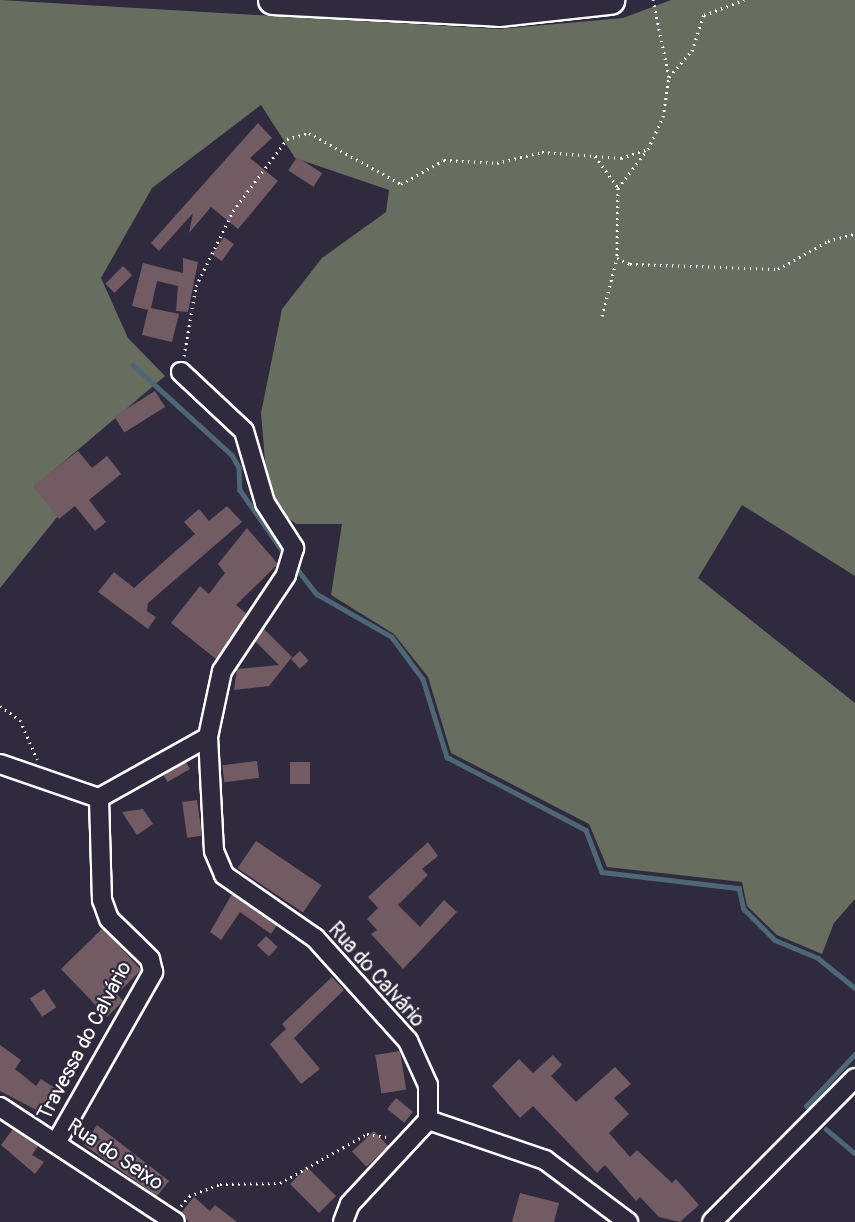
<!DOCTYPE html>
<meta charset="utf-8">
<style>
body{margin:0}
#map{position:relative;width:855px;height:1222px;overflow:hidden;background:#2f2a3d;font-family:Pangolin,sans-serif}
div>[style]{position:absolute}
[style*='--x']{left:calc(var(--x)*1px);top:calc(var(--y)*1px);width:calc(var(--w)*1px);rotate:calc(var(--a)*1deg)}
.green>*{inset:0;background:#676d5f}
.stream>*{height:4.5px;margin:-2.25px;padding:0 2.25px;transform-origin:2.25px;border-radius:2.25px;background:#4e6777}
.building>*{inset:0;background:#735b63;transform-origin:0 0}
.path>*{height:3px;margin-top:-1.5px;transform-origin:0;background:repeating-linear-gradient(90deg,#fff 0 1.5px,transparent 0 6px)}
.roads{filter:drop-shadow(2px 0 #fff) drop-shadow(-2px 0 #fff) drop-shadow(0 2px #fff) drop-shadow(0 -2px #fff)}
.minor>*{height:18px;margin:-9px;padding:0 9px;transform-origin:9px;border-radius:9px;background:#2f2a3d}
.primary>*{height:28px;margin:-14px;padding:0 14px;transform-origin:14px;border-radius:14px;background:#2f2a3d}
span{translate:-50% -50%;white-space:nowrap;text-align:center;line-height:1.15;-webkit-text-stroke:4.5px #2f2a3d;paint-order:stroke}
.street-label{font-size:21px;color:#fff}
</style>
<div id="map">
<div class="green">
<div style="clip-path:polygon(0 0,499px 29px,623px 18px,671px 0,855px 0,855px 576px,742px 505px,698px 578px,855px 703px,855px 899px,834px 923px,822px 954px,777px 935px,747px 906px,742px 882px,607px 867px,589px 824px,451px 753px,428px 677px,394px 634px,331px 595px,342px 524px,296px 524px,281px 512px,267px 484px,261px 413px,282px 309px,322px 258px,386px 212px,389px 190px,295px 158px,261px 105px,152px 188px,101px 278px,128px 338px,165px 376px,34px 487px,58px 516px,0 588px)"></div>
</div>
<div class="stream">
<div style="--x:133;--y:365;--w:134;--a:42.3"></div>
<div style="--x:232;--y:455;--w:14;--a:60"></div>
<div style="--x:239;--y:467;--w:23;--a:88"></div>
<div style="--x:240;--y:490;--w:80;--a:55.1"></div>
<div style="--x:294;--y:565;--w:37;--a:52"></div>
<div style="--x:317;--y:594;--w:86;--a:29.8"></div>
<div style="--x:392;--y:637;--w:52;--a:53.6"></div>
<div style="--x:423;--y:679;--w:82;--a:72.9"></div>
<div style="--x:447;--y:757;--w:157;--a:27.7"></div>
<div style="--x:586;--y:830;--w:45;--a:69.1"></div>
<div style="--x:602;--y:872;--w:138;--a:6.7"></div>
<div style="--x:739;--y:888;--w:22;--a:77"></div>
<div style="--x:744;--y:909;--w:44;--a:45"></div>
<div style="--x:775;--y:940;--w:47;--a:22.7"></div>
<div style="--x:818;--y:958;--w:48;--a:39"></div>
<div style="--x:806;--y:1106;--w:71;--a:-46.7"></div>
<div style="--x:826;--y:1129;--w:38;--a:40"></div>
</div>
<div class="building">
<div style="clip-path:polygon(258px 123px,272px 138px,250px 158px,278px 181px,238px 229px,211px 207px,189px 233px,193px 213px,159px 251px,151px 243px)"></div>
<div style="left:297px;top:157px;width:30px;height:16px;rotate:33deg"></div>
<div style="left:224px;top:237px;width:12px;height:21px;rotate:35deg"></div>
<div style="clip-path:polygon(183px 258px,198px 262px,188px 312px,176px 311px,178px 286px,157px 281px,151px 308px,179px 314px,172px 342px,142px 335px,148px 310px,132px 306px,143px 263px,183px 273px)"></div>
<div style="left:123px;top:266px;width:13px;height:25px;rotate:45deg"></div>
<div style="left:155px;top:391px;width:19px;height:48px;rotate:58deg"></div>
<div style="clip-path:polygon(78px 451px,92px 468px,107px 456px,121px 474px,89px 500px,106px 522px,95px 531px,75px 506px,59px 519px,33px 486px)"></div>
<div style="clip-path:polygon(227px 506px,242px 522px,148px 603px,147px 611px,156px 617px,148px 629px,98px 592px,114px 572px,134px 588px,195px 534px,184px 522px,199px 509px,209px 521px)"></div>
<div style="clip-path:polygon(247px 528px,278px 564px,236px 605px,247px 614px,216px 659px,171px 623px,200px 586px,209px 594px,225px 573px,218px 564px)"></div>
<div style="clip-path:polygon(264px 629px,292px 657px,269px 686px,234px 690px,237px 669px,279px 665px,255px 641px)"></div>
<div style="left:300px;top:651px;width:13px;height:12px;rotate:48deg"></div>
<div style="left:257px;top:761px;width:17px;height:35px;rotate:83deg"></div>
<div style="left:186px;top:762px;width:8px;height:26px;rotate:60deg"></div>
<div style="left:290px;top:762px;width:20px;height:22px"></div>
<div style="left:197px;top:800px;width:36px;height:15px;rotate:82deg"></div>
<div style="clip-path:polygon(143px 809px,153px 824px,137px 835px,122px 812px)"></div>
<div style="left:256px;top:841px;width:79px;height:33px;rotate:34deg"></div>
<div style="clip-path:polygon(428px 842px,438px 856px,422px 869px,428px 875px,398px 905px,420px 927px,444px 900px,457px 912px,403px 969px,371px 934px,377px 930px,367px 919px,378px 908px,368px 897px)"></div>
<div style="clip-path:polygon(232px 894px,277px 925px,271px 934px,240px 912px,221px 940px,210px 932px)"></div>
<div style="clip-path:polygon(103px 928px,141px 970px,117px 994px,123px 1001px,107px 1017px,61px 969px)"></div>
<div style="left:266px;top:936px;width:16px;height:13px;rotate:43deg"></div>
<div style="clip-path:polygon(332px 977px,344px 990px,294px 1038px,320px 1069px,301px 1084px,270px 1044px,286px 1029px,282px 1024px)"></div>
<div style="left:44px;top:989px;width:22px;height:17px;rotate:56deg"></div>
<div style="clip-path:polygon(0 1045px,21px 1060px,15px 1069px,36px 1086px,41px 1079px,61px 1092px,53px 1105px,48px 1102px,42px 1113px,0 1091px)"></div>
<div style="left:400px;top:1051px;width:39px;height:25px;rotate:81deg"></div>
<div style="clip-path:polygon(553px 1055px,562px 1065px,551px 1076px,576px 1102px,615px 1067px,631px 1084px,614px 1098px,629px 1114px,609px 1133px,630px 1157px,637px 1150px,672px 1183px,676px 1179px,699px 1205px,680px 1222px,659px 1217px,640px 1197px,636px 1201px,605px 1165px,597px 1173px,533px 1106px,520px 1118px,492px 1086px,519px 1059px,533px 1073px)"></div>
<div style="left:396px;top:1098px;width:22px;height:14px;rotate:39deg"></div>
<div style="clip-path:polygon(97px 1125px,169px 1181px,157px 1196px,84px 1145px)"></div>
<div style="clip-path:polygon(13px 1129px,38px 1146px,32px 1155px,44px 1162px,35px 1174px,1px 1145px)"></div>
<div style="left:374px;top:1131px;width:21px;height:30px;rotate:47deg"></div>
<div style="left:307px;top:1167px;width:41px;height:24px;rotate:45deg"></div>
<div style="clip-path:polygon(520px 1193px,559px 1203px,554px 1222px,512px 1222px)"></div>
<div style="clip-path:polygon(194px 1197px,210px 1211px,215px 1205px,237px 1222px,189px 1222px,181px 1213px)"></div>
</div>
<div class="path">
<div style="--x:669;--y:77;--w:35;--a:-49"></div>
<div style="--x:692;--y:51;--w:38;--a:-72"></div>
<div style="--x:704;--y:15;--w:43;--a:-20.6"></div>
<div style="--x:595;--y:156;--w:39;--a:54"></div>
<div style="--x:618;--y:188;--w:70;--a:90.8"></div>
<div style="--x:617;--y:258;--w:14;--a:25"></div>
<div style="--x:630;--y:264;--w:148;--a:1.9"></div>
<div style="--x:778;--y:269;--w:57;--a:-29.2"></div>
<div style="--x:828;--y:241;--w:28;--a:-15"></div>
<div style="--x:618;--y:188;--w:48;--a:-52.7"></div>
<div style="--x:602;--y:316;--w:60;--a:-75.5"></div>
<div style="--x:184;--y:356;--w:71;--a:-80.3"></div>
<div style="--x:196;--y:286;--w:84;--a:-63.7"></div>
<div style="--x:233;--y:211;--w:90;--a:-53.1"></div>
<div style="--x:287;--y:139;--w:23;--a:-15"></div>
<div style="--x:309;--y:133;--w:105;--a:29"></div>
<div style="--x:401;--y:184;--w:49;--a:-29.2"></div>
<div style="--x:444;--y:160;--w:53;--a:3.2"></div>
<div style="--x:497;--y:163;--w:46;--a:-13.7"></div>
<div style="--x:542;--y:152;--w:79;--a:4.3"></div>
<div style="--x:621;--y:158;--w:28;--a:-18"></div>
<div style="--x:648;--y:149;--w:35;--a:-65"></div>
<div style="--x:663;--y:117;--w:40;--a:-81.5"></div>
<div style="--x:669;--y:77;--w:79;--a:-101.7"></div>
<div style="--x:0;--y:706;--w:24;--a:35"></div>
<div style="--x:20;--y:720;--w:43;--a:66.4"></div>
<div style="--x:181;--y:1206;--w:13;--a:-51"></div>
<div style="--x:189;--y:1196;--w:33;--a:-21"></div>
<div style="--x:220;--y:1184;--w:60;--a:-1"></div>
<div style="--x:280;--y:1183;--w:100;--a:-29.4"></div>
<div style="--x:367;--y:1134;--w:24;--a:9"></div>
</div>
<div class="roads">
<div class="minor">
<div style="--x:181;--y:372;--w:86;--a:43.1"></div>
<div style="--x:244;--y:431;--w:75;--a:73.7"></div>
<div style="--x:265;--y:503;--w:54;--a:57.2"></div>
<div style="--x:294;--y:548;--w:28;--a:107"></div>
<div style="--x:286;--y:575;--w:115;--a:123.7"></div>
<div style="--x:222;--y:671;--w:67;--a:102"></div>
<div style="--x:208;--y:737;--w:114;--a:87"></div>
<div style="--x:214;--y:851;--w:26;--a:67"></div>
<div style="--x:224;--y:875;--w:111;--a:34.7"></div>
<div style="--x:315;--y:938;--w:139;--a:47.9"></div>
<div style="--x:408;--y:1041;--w:48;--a:65.6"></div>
<div style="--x:428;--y:1085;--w:35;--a:90"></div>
<div style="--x:0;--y:764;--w:105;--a:19"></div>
<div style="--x:99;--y:798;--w:125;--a:-29.2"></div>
<div style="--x:0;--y:1107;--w:209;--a:33.3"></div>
<div style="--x:428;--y:1120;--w:124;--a:18.9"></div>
<div style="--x:545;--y:1160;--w:104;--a:36.8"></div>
<div style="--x:56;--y:1143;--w:197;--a:-60.4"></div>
<div style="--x:153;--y:972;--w:13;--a:-103"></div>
<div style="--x:150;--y:959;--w:57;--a:-135.7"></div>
<div style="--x:109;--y:919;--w:20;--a:-110"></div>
<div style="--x:102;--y:900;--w:102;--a:-91.7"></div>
<div style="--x:343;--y:1222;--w:19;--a:-69"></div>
<div style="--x:350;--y:1204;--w:115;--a:-47.1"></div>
<div style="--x:712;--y:1222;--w:203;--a:-45.2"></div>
</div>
<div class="primary">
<div style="--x:273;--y:0;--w:226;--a:3"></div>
<div style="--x:499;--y:12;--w:112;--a:-6.2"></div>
</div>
</div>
<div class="street-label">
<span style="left:376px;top:975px;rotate:48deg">Rua do Calvário</span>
<span style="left:85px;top:1041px;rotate:-62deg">Travessa do Calvário</span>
<span style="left:115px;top:1155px;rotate:34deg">Rua do Seixo</span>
</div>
</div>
